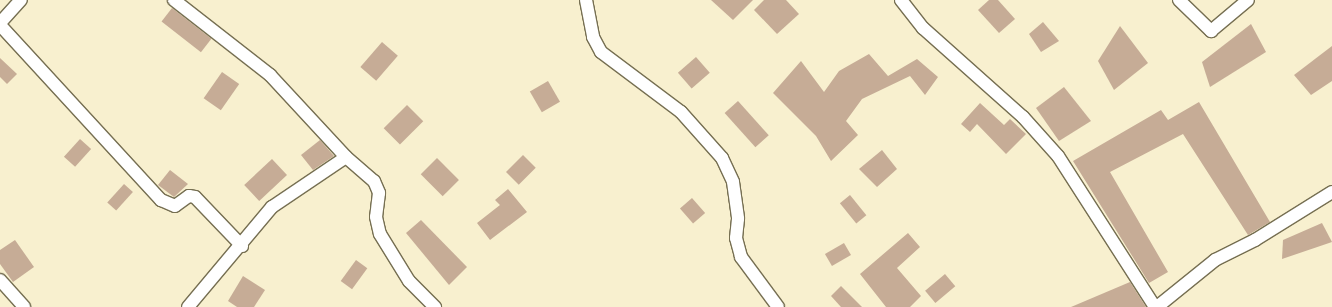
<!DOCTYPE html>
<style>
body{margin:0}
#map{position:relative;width:1332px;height:307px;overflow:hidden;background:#f8f0cf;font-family:Jost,sans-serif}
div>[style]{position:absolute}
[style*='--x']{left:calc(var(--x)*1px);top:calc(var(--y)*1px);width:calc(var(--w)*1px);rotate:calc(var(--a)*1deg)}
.building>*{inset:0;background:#c6ac96;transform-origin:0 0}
.roads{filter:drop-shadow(1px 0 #766f52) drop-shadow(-1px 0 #766f52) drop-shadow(0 1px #766f52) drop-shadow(0 -1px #766f52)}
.minor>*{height:12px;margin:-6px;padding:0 6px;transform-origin:6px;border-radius:6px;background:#fff}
span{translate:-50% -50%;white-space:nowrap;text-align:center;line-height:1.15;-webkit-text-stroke:4px #fefdf6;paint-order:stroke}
</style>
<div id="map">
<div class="building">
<div style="clip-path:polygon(711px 0,753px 0,733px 20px)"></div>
<div style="clip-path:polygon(764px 0,786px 0,799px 14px,777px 34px,754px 10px)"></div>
<div style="clip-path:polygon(989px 0,998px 0,1015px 19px,999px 33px,978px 10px)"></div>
<div style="left:172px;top:8px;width:50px;height:17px;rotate:38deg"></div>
<div style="clip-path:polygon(1043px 22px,1059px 41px,1041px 52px,1029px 34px)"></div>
<div style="clip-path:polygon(1251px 24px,1266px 52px,1210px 87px,1202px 62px)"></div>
<div style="clip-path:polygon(1120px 26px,1148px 63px,1114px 90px,1098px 61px)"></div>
<div style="left:382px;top:42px;width:21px;height:33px;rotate:41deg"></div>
<div style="clip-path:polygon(1332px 46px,1332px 81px,1311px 95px,1294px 75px)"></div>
<div style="clip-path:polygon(869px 54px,888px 76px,917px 59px,938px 77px,925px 95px,910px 76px,862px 99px,846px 121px,858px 135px,831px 161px,816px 136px,773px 93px,801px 61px,824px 92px,839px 71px)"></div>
<div style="left:696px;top:57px;width:21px;height:24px;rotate:49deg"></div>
<div style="clip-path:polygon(0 58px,17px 74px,7px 84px,0 77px)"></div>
<div style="left:222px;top:72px;width:21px;height:32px;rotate:35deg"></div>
<div style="left:548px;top:81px;width:24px;height:21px;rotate:60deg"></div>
<div style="clip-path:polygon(1064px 87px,1091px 121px,1059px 141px,1036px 108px)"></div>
<div style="left:738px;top:101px;width:46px;height:18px;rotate:48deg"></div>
<div style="clip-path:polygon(1199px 102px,1270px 222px,1248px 235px,1183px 134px,1110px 172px,1168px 272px,1149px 283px,1073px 161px,1161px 110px,1168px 120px)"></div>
<div style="clip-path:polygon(980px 103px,1004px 125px,1010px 119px,1026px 134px,1006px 154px,977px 124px,970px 132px,961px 124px)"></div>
<div style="left:407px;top:105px;width:23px;height:33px;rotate:45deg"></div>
<div style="left:80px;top:139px;width:15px;height:24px;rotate:42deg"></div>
<div style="clip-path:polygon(320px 140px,334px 156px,313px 170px,301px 155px)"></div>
<div style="clip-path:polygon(882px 150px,897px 169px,877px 187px,859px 169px)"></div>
<div style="left:523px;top:155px;width:18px;height:24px;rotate:45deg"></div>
<div style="left:437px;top:158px;width:31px;height:23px;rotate:45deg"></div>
<div style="left:272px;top:159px;width:22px;height:38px;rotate:47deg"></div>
<div style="clip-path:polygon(170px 170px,188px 184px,174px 197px,158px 185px)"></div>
<div style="left:124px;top:184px;width:12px;height:25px;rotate:42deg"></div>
<div style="clip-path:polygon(508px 189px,527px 212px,490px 240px,477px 223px,500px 205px,495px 200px)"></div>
<div style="left:850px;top:195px;width:26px;height:13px;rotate:51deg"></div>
<div style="left:692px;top:198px;width:20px;height:16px;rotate:49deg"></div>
<div style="clip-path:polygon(421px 220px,467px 267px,449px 285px,406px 233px)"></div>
<div style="clip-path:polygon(1322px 223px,1332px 242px,1282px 259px,1283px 240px)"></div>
<div style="clip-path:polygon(908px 233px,920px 247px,897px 268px,921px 296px,910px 307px,886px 307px,860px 274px)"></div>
<div style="clip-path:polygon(15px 240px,34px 267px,13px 282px,0 264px,0 250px)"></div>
<div style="left:844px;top:243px;width:14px;height:22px;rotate:60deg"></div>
<div style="left:356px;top:260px;width:14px;height:26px;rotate:36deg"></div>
<div style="left:945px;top:274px;width:16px;height:26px;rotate:50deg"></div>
<div style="clip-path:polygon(243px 276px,265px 290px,254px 307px,237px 307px,228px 301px)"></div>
<div style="clip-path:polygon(1130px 282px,1146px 307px,1071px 307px)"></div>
<div style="clip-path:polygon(841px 286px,862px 307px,841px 307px,831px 296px)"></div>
</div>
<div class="roads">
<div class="minor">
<div style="--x:174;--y:0;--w:122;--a:38"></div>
<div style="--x:270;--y:75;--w:112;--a:47.2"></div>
<div style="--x:346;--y:157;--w:37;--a:41"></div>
<div style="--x:374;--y:181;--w:13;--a:67"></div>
<div style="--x:379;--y:193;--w:24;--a:97"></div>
<div style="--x:376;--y:217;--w:17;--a:77"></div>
<div style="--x:380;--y:234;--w:55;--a:58.3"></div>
<div style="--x:409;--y:281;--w:37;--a:45"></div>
<div style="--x:586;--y:0;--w:38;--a:79"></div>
<div style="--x:593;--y:37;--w:17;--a:62"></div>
<div style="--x:601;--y:52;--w:100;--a:36.9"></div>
<div style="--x:681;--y:112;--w:62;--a:48.3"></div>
<div style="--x:722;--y:158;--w:26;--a:65"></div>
<div style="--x:733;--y:182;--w:37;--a:82"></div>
<div style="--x:738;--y:219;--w:19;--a:96"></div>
<div style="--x:736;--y:238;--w:20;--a:75"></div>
<div style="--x:741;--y:257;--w:62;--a:53.5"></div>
<div style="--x:901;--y:0;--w:36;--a:52"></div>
<div style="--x:923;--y:28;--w:134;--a:41.7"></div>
<div style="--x:1023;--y:117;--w:52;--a:48.1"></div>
<div style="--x:1058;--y:156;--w:179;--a:57.3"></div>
<div style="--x:1179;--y:0;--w:45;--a:44.1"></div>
<div style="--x:1211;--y:31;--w:48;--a:-40"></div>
<div style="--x:0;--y:23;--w:31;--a:-48"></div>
<div style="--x:0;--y:25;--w:238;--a:47.4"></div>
<div style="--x:161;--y:200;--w:15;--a:23"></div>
<div style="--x:175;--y:206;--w:17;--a:-36"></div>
<div style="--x:189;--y:196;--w:6;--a:9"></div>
<div style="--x:195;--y:197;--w:68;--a:46.2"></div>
<div style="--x:0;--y:280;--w:36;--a:48"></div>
<div style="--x:188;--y:307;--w:131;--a:-50"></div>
<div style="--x:272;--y:207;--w:89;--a:-34"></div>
<div style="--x:1157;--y:307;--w:75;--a:-39"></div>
<div style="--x:1215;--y:260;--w:45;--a:-26.6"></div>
<div style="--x:1255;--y:240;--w:91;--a:-31.9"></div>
</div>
</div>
</div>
